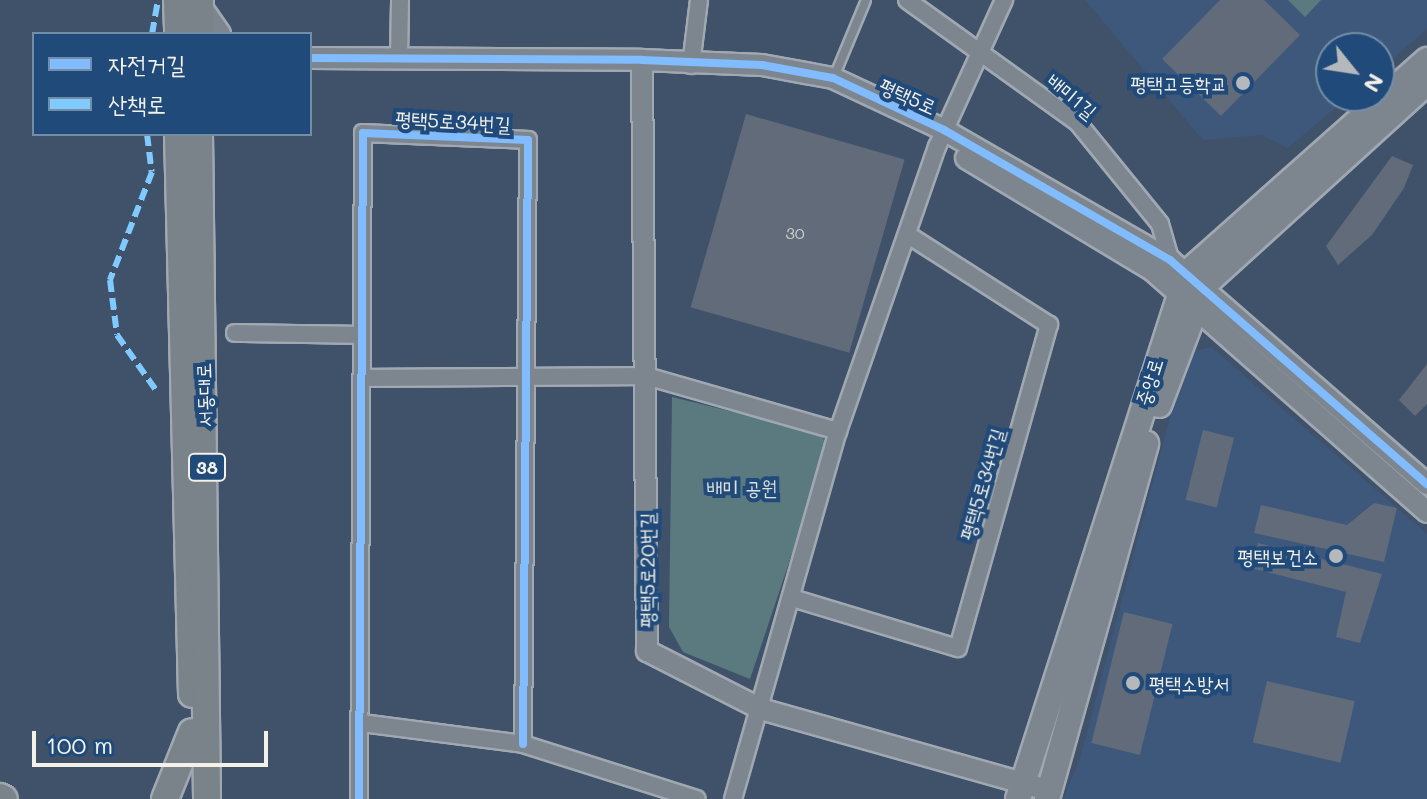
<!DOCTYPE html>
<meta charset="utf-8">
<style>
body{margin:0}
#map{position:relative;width:1427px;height:799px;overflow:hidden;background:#3f526a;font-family:Mali,"Poor Story",sans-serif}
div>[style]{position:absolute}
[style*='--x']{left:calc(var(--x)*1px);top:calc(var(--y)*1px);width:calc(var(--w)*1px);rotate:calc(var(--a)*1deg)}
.built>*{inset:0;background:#3e587c}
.green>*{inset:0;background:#5a7a80}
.building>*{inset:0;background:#616b79;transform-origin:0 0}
.roads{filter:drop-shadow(2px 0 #a0a8b2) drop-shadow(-2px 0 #a0a8b2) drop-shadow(0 2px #a0a8b2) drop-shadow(0 -2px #a0a8b2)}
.service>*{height:8px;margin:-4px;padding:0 4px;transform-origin:4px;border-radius:4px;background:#7d868e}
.minor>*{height:16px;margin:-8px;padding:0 8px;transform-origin:8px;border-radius:8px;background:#7d868e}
.tertiary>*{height:20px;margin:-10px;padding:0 10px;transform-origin:10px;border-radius:10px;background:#7d868e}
.secondary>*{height:24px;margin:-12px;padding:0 12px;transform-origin:12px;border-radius:12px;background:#7d868e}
.primary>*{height:26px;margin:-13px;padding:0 13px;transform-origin:13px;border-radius:13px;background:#7a828a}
.quiet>*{height:6px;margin-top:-3px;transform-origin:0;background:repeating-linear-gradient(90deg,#80caff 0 12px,transparent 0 18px)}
.cycleway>*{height:8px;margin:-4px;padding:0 4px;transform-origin:4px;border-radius:4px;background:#80bcff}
.dots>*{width:22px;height:22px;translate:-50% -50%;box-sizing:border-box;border:4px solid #1f4a7a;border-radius:50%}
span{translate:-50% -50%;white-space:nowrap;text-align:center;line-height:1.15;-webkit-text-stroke:8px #1f4a7a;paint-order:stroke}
.number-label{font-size:16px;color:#cfd0cc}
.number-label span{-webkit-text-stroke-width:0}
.shield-label span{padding:2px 6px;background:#1f4a7a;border:2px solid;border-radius:6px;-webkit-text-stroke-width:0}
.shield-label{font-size:18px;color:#f4f1e8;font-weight:700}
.poi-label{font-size:20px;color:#f4f1e8}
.right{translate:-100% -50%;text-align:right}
.left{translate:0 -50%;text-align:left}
.street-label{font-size:20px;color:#f4f1e8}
.park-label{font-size:20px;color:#dee0d9}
.legend{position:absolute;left:32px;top:32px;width:280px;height:104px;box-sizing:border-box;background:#1f4a7a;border:2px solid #748da6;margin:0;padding:10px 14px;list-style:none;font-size:24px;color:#f4f1e8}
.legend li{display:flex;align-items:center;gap:16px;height:40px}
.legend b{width:40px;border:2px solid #748da6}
.north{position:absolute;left:1315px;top:32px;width:80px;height:80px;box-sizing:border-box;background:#1f4a7a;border:2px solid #748da6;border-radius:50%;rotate:120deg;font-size:22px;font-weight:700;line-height:32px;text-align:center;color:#f4f1e8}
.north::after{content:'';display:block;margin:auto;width:28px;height:36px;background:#b5b9bc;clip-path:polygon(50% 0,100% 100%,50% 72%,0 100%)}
.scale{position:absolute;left:32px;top:731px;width:236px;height:36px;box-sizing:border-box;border:4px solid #f4f1e8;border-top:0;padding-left:10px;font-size:24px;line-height:28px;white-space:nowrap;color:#f4f1e8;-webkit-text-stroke:6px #1f4a7a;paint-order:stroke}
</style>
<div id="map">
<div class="built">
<div style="clip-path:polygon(1085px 0,1427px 0,1427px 29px,1379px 71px,1379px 48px,1331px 48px,1331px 96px,1349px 96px,1288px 148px,1262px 135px,1203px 140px)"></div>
<div style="clip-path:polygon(1211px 347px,1427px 534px,1427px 799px,1063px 799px,1080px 759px,1187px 353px)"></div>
</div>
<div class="green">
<div style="clip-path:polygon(1288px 0,1321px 0,1305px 17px)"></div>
<div style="clip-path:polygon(672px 397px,820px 433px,828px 446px,750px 679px,683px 652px,669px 627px)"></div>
</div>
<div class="building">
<div style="clip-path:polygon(1220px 0,1264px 0,1300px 35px,1221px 116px,1162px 59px)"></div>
<div style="left:746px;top:114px;width:165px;height:201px;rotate:16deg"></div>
<div style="clip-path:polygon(1392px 156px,1413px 165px,1404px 188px,1372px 235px,1338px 265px,1326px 246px)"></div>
<div style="clip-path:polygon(1427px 364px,1427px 404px,1415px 416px,1399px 400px)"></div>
<div style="left:1203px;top:430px;width:32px;height:72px;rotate:14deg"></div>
<div style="clip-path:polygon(1374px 503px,1397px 508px,1384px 562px,1254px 533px,1261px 505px,1347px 525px)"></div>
<div style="clip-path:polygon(1258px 543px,1382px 574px,1360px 643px,1336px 637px,1346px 592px,1251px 568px)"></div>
<div style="left:1124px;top:612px;width:50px;height:135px;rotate:14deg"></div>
<div style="left:1267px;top:681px;width:90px;height:63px;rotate:13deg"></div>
</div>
<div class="roads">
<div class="service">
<div style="--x:834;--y:77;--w:83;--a:-67.4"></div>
</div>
<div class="minor">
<div style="--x:907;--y:0;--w:211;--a:35.7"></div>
<div style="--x:1078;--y:123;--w:130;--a:50.9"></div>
<div style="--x:1160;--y:224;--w:37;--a:74"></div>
<div style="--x:399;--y:59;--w:59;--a:-89"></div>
<div style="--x:691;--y:65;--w:65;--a:-83"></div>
<div style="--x:235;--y:333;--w:126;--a:0.9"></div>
<div style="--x:363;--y:378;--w:283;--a:-0.4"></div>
<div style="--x:646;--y:376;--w:200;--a:16"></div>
<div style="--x:792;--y:598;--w:173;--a:16.8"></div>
<div style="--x:958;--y:648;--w:336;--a:-74.3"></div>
<div style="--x:1049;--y:325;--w:167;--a:-147.4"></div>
<div style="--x:362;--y:723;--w:162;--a:7.4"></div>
<div style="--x:523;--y:744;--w:182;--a:17.6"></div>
<div style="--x:359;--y:799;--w:666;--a:-89.66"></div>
<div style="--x:363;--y:133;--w:165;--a:2.4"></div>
<div style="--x:528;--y:140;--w:604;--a:90.47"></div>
<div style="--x:733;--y:799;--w:383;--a:-74.1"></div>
<div style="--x:838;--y:431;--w:301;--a:-70.8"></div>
<div style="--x:937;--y:147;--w:162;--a:-65.5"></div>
</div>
<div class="tertiary">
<div style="--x:200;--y:5;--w:35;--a:55"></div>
<div style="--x:310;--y:58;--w:332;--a:0.3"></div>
<div style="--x:642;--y:60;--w:120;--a:2.4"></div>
<div style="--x:762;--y:65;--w:72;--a:10.4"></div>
<div style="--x:833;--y:78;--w:123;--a:25.1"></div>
<div style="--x:944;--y:130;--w:261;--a:29.9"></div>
<div style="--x:1170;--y:260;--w:341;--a:41.1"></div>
<div style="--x:642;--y:60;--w:591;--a:89.52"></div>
<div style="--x:647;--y:651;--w:128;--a:27"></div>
<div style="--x:761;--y:709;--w:300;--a:15.8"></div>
<div style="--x:966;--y:158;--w:218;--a:31.1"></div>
<div style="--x:1153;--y:271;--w:365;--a:41.3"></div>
</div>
<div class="secondary">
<div style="--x:1159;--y:405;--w:129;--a:-69.2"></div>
<div style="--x:1205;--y:284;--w:299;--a:-42.2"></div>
<div style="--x:1018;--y:799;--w:552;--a:-72.19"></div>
<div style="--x:1187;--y:273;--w:321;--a:-41.6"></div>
<div style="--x:1047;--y:799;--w:369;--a:-74.4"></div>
</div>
<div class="primary">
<div style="--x:177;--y:0;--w:34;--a:88"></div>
<div style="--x:200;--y:34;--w:34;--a:-90"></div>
<div style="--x:178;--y:134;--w:560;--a:88.57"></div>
<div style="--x:199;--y:134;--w:665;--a:89.31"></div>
<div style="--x:0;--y:797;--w:4;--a:27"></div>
<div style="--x:165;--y:799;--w:72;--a:-68.1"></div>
</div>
</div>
<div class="quiet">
<div style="--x:152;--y:34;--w:35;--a:-80"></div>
<div style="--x:147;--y:134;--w:38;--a:83"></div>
<div style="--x:152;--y:172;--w:116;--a:111.3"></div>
<div style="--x:110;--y:280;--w:55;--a:82.7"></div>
<div style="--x:117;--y:335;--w:67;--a:54.7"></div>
</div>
<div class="cycleway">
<div style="--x:310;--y:58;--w:332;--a:0.3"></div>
<div style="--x:642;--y:60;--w:120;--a:2.4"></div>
<div style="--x:762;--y:65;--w:72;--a:10.4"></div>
<div style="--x:833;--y:78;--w:123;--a:25.1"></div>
<div style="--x:944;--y:130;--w:261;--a:29.9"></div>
<div style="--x:1170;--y:260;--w:341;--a:41.1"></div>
<div style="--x:359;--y:799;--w:666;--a:-89.66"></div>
<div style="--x:363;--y:133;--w:165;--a:2.4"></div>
<div style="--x:528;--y:140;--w:604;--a:90.47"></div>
</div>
<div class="dots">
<div style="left:1243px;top:83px;background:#b5b9bc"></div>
<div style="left:1336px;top:556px;background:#b5b9bc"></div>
<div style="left:1133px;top:683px;background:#b5b9bc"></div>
</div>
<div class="number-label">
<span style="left:795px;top:233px">30</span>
</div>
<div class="shield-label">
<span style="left:207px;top:467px">38</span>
</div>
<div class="poi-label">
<span class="right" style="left:1227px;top:83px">평택고등학교</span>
<span class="right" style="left:1318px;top:556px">평택보건소</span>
<span class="left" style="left:1149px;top:683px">평택소방서</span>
</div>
<div class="street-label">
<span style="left:908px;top:96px;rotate:24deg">평택5로</span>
<span style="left:1072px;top:96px;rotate:40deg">배미1길</span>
<span style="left:453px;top:121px;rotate:3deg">평택5로34번길</span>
<span style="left:1149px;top:382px;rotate:-73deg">중앙로</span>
<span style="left:204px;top:395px;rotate:-92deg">서동대로</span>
<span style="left:982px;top:484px;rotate:-74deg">평택5로34번길</span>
<span style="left:647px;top:570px;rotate:-90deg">평택5로20번길</span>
</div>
<div class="park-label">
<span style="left:742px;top:487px">배미 공원</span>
</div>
<ul class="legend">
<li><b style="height:10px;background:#80bcff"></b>자전거길</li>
<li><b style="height:10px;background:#80caff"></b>산책로</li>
</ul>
<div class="north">N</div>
<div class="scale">100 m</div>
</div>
